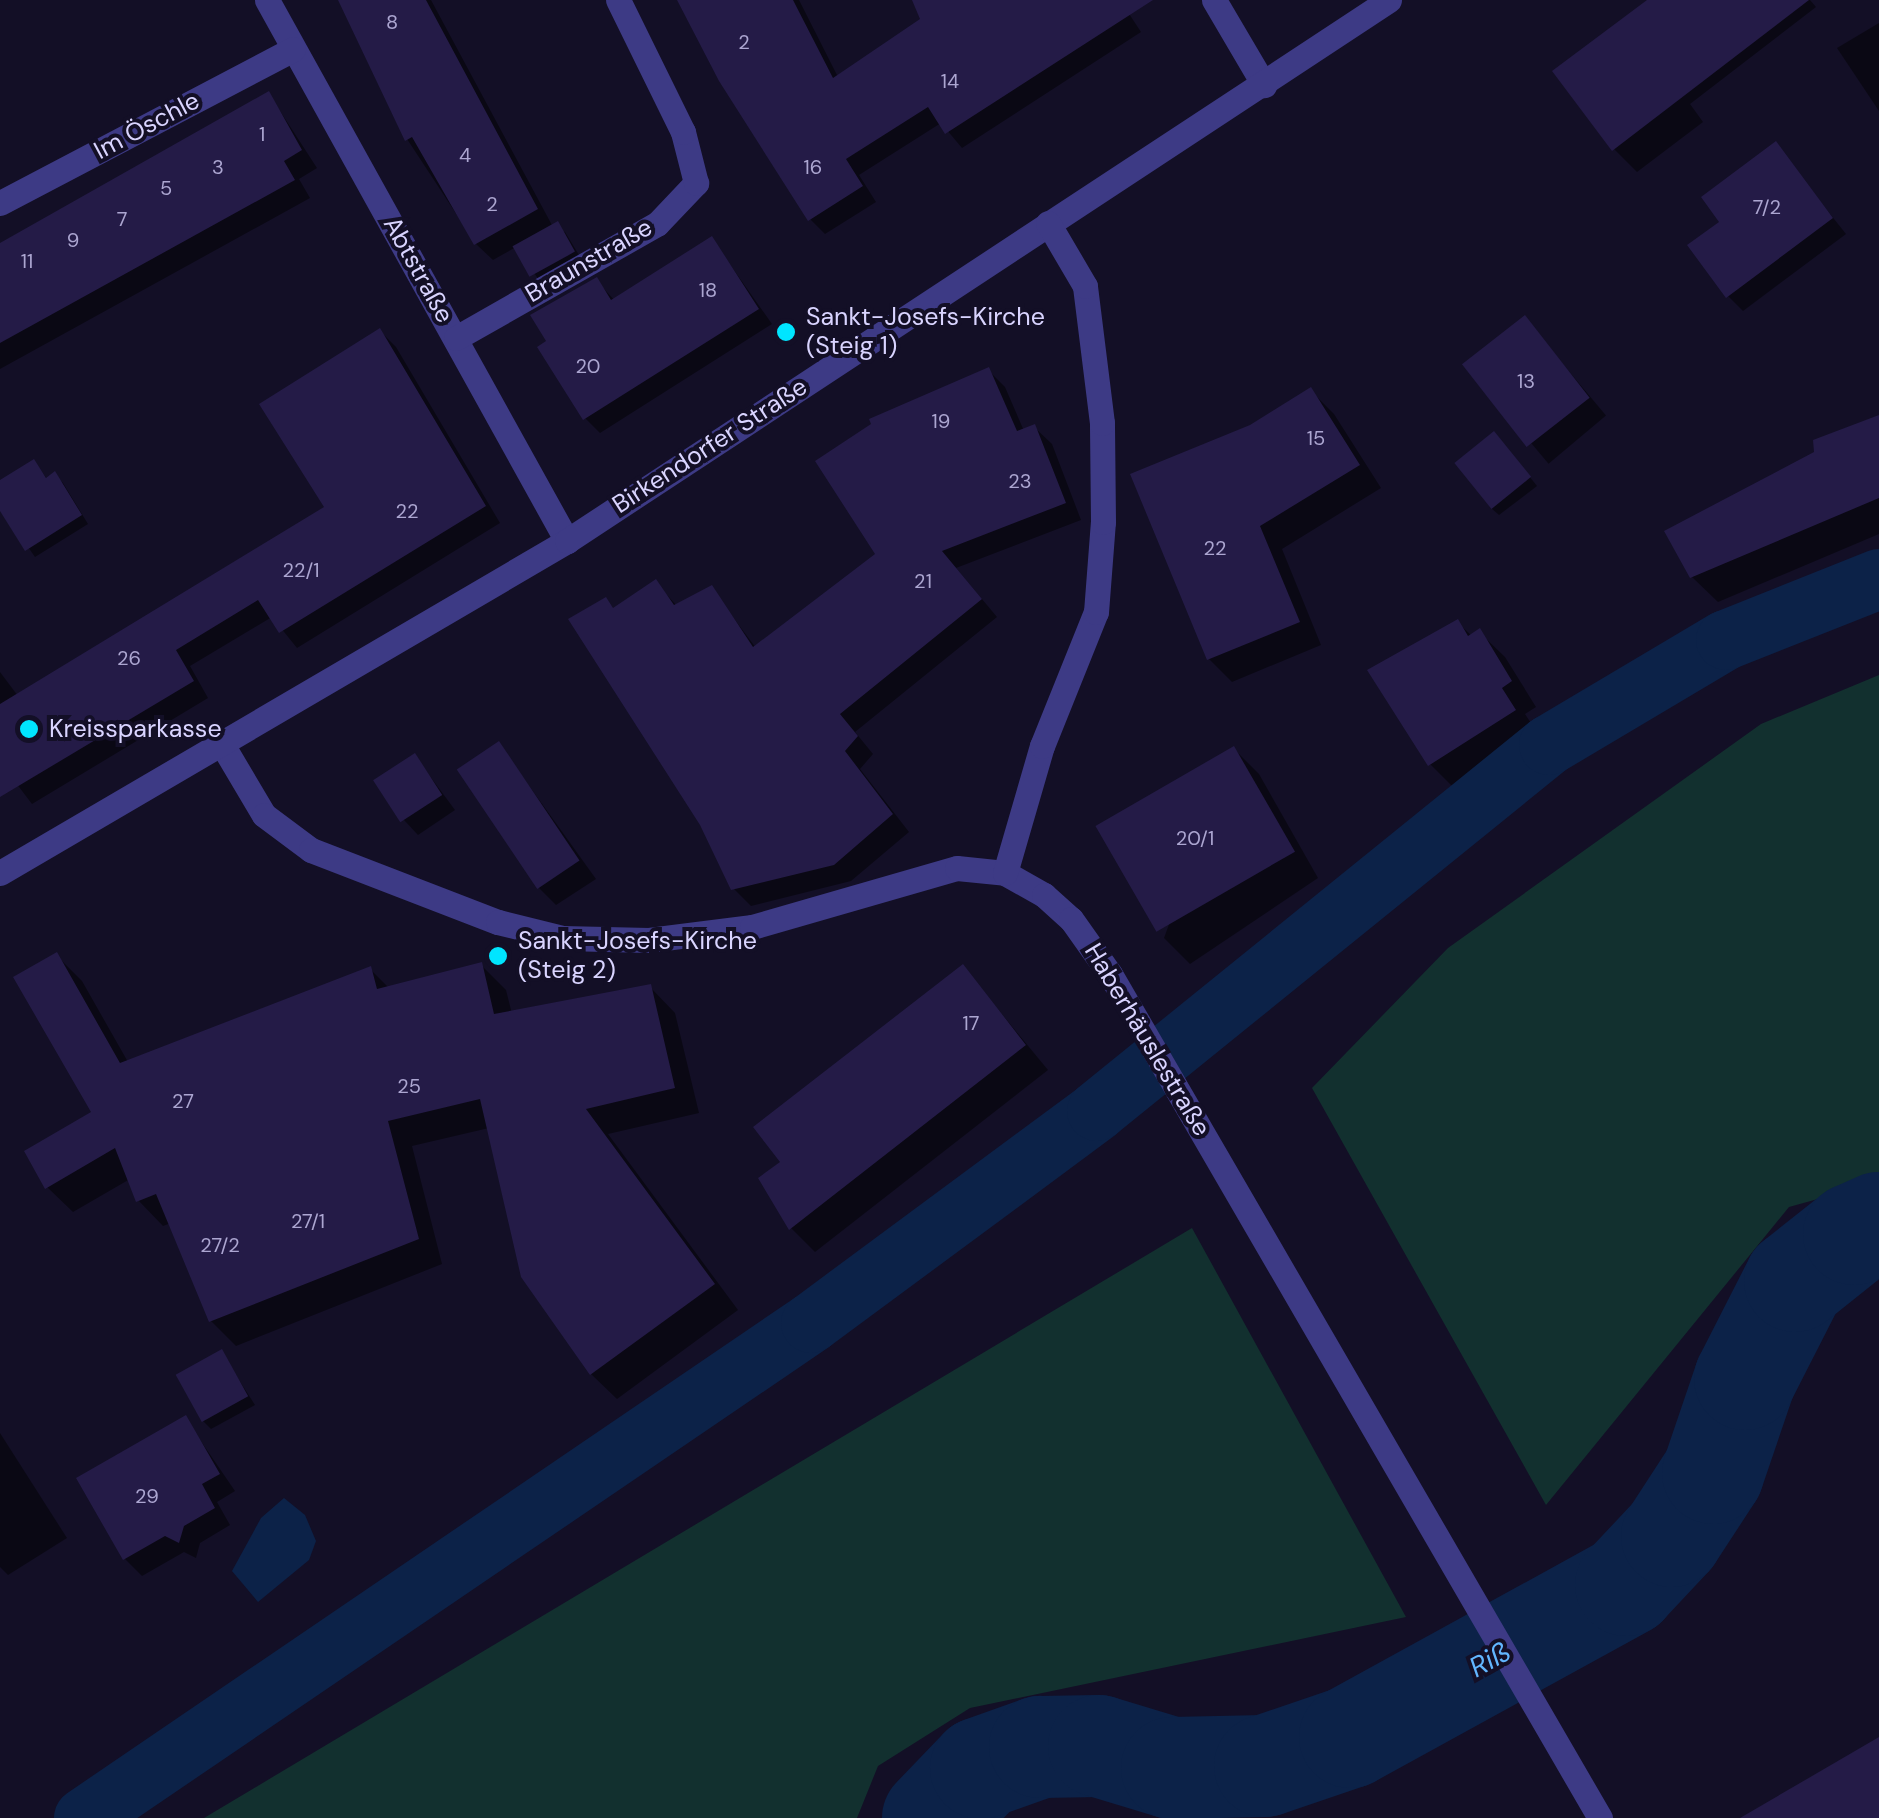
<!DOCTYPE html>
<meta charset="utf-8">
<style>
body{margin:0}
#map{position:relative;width:1879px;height:1818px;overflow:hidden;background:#130f26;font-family:"DM Sans",sans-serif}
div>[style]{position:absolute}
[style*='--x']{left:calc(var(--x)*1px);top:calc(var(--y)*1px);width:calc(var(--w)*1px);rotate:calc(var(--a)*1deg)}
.green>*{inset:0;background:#12302f}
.water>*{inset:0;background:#0c2248}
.shadow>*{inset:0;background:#0007;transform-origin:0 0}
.canal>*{height:60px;margin:-30px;padding:0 30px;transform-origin:30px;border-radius:30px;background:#0c2248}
.river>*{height:102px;margin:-51px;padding:0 51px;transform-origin:51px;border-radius:51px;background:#0c2248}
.building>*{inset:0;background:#241b47;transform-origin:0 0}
.minor>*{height:25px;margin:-12.5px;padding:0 12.5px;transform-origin:12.5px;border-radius:12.5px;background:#3d3a85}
.dots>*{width:28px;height:28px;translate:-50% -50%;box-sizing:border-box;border:5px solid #130f26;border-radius:50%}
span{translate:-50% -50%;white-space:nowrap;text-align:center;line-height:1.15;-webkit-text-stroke:8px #130f26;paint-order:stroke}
.number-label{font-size:20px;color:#aca6d1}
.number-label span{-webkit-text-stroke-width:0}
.street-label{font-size:25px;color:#d9d4ff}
.poi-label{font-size:25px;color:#d9d4ff}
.left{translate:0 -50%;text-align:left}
.water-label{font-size:28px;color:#62b6ff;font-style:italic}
</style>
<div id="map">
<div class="green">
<div style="clip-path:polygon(1879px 675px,1879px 1182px,1789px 1207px,1546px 1505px,1312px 1088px,1448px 948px,1761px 724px)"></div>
<div style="clip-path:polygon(1192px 1228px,1406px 1617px,970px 1708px,878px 1766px,857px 1818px,204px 1818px)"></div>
</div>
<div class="water">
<div style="clip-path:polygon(284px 1498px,305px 1515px,316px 1541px,309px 1560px,258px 1602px,232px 1571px,261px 1518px)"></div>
</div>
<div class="shadow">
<div style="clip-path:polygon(340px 0,431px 0,553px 227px,565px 232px,582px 260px,541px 283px,516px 247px,493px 260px,476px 244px,407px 139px)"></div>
<div style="clip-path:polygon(682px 0,799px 0,838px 77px,924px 20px,914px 0,1120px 0,1141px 32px,962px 148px,941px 123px,859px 175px,876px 202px,825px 234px,810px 219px)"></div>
<div style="clip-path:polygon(1651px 0,1810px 0,1816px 7px,1690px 104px,1703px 122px,1637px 172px,1614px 149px)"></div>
<div style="clip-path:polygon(1879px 23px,1879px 111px,1837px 48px)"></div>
<div style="clip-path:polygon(269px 94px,317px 168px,299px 179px,310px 198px,0 369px,0 246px)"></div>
<div style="clip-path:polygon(1775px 145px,1846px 234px,1743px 311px,1728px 296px,1722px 222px)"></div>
<div style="clip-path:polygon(712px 239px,772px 324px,600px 433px,585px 418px,596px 280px,615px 301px)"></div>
<div style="left:1525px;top:319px;width:126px;height:75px;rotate:50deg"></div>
<div style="clip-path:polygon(380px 331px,396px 347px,500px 523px,297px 648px,272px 617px,190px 666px,208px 698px,32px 804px,0 762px,0 672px,18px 696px,327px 507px)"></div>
<div style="clip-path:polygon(988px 370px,1005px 387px,1024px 431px,1034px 427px,1052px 444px,1081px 520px,956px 568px,997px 617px,855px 732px,873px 754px,860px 769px,909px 832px,851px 881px,751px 906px,733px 888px,615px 610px,656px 583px,677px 606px,711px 588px,756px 648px,878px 554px)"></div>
<div style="clip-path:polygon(1311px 391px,1334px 414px,1381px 488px,1282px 549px,1321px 645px,1232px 682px,1209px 659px,1251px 427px)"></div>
<div style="clip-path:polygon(1879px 418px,1879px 534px,1718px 602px,1692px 577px)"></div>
<div style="clip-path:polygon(1502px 442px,1537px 486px,1499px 515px,1491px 508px)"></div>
<div style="clip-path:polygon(34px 462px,48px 480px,55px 475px,63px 483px,88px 524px,35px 557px,0 507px,0 483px)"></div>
<div style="clip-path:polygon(1457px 622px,1472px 636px,1479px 632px,1505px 657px,1536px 707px,1525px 714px,1540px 737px,1456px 790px,1430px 764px)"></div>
<div style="clip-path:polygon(499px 744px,596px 879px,556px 905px,539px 888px)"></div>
<div style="clip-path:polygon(1234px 749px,1259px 774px,1318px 878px,1190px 964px,1164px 938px)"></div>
<div style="clip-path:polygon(415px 756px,455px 810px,418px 835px,404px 820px)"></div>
<div style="clip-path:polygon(57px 956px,82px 981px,128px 1062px,370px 969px,389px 988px,481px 965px,506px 990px,512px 1014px,650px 987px,675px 1013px,699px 1113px,608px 1134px,738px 1310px,617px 1399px,591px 1374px,489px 1128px,412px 1146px,442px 1264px,236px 1346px,211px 1321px,171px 1223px,163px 1226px,138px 1200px,130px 1179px,73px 1212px,47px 1187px,94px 1113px)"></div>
<div style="clip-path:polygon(963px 967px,1048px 1070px,815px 1252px,791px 1228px,783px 1163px)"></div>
<div style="clip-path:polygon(221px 1352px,255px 1405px,211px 1429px,203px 1421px)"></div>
<div style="clip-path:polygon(185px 1418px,235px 1491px,217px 1502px,230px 1525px,200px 1543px,196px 1558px,184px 1552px,142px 1576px,125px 1559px)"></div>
<div style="clip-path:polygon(0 1433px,67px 1538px,8px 1575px,0 1567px)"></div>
</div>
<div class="canal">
<div style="--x:84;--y:1818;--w:880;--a:-34.25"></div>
<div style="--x:811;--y:1323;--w:356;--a:-36.5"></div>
<div style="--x:1097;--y:1111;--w:582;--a:-39"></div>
<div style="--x:1549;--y:745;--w:206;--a:-30.7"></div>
<div style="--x:1726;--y:640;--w:165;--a:-21.7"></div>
</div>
<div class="river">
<div style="--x:933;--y:1818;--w:69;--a:-46.2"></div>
<div style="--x:981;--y:1768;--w:63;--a:-19.6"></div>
<div style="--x:1040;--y:1747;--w:59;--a:-1"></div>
<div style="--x:1099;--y:1746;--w:76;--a:16.8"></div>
<div style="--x:1172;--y:1768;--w:93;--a:-1.2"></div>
<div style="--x:1265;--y:1766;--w:90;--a:-18.8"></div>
<div style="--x:1350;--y:1737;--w:315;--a:-28.8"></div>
<div style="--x:1626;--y:1585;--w:67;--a:-46.8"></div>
<div style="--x:1672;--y:1536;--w:75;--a:-56.9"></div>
<div style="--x:1713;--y:1473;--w:99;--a:-71.2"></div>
<div style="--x:1745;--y:1379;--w:110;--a:-63"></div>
<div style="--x:1795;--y:1281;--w:75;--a:-38.5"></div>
<div style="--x:1854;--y:1234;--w:27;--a:-24"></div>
</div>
<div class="building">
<div style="clip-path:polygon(338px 0,426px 0,538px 209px,474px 245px,412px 137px,405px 141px)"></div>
<div style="clip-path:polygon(677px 0,793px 0,833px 78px,920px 19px,912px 0,1153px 0,945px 134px,928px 107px,846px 159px,863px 186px,808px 221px,719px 81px)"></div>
<div style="clip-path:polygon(1647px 0,1809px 0,1612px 151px,1552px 71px)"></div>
<div style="clip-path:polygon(269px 91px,302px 150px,284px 161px,295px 180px,0 343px,0 243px)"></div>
<div style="clip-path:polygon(1776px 141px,1833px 218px,1726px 298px,1687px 245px,1719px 222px,1701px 197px)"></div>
<div style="left:558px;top:221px;width:35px;height:52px;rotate:61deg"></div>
<div style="clip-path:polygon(712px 236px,759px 309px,583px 420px,537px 347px,546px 341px,530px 315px,597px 277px,611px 300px)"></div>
<div style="left:1525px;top:315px;width:105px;height:80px;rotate:52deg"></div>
<div style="clip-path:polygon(380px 328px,486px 506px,279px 633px,258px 600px,176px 650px,194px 681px,0 797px,0 704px,324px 507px,259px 404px)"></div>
<div style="clip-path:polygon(989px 367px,1017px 431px,1035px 424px,1066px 503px,942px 551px,982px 599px,840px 714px,858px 736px,845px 751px,893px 814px,834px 865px,731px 890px,700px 825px,568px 619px,606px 597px,613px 608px,656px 579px,674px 605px,712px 585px,753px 647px,875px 554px,815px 461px,871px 424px,869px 419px)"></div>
<div style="clip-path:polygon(1311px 387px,1360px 465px,1260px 526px,1300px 622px,1207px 660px,1130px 474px,1250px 425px)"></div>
<div style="clip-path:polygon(1879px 415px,1879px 498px,1690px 578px,1664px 531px,1814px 452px,1813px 440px)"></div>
<div style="left:1494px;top:431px;width:59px;height:51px;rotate:51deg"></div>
<div style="clip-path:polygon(34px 459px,46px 478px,55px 471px,82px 515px,25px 551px,0 511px,0 480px)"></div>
<div style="clip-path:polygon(1458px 619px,1468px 636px,1480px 628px,1512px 681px,1502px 688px,1516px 710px,1428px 766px,1367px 670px)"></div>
<div style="left:499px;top:741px;width:144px;height:51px;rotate:56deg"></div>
<div style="left:1234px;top:746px;width:122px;height:160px;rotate:60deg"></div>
<div style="left:415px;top:753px;width:50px;height:50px;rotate:57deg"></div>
<div style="clip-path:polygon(57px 952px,120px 1063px,371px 966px,377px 989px,482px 962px,494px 1014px,651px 984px,675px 1088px,586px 1109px,715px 1284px,590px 1375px,521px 1277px,480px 1099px,388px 1121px,419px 1239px,209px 1322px,156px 1194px,136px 1202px,115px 1148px,45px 1189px,24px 1151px,91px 1112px,13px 977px)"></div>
<div style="clip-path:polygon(963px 964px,1026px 1045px,789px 1230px,758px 1178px,780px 1162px,753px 1127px)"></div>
<div style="left:222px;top:1349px;width:54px;height:53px;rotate:61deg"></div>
<div style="clip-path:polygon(186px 1415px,220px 1474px,202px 1484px,215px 1508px,184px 1526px,179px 1543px,165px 1536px,123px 1560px,76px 1478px)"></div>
<div style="clip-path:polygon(1879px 1737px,1879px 1818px,1740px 1818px)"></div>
</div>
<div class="minor">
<div style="--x:267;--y:0;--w:619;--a:60.99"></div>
<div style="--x:1214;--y:0;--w:99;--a:59.5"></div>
<div style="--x:0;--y:203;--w:331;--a:-27.7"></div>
<div style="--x:456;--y:338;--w:231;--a:-29.6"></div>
<div style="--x:657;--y:224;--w:57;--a:-46.4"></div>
<div style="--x:696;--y:183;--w:53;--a:-104.3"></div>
<div style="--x:683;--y:132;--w:147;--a:-116.2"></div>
<div style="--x:223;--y:746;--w:80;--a:59.3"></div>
<div style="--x:264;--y:815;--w:59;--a:36.7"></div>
<div style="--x:311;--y:850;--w:200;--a:21.1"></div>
<div style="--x:498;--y:922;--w:66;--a:14"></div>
<div style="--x:562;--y:938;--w:87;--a:1.3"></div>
<div style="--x:649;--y:940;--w:104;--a:-7.2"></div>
<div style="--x:752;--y:927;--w:213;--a:-16.1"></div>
<div style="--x:957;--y:868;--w:48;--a:5.9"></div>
<div style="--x:1005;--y:873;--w:45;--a:29.4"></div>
<div style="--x:1044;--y:895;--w:36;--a:42"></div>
<div style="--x:1071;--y:919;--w:67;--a:54.7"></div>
<div style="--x:1110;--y:974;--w:976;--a:59.86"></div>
<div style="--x:0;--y:873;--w:657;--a:-30.35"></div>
<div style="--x:567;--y:541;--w:984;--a:-33.35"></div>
<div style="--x:1005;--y:873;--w:132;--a:-73.8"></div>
<div style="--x:1042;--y:746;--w:144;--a:-68.1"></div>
<div style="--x:1096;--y:612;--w:90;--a:-85.6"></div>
<div style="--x:1103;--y:522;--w:99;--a:-90.6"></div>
<div style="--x:1102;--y:423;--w:138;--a:-97.1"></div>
<div style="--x:1085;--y:286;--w:73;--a:-120.4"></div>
</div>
<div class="dots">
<div style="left:786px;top:332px;background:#00e5ff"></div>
<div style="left:29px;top:729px;background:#00e5ff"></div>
<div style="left:498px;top:956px;background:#00e5ff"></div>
</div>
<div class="number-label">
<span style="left:392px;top:22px">8</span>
<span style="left:744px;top:42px">2</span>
<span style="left:950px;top:81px">14</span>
<span style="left:262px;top:134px">1</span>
<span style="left:465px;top:155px">4</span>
<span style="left:218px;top:167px">3</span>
<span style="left:813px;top:167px">16</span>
<span style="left:166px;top:188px">5</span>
<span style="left:492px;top:204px">2</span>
<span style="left:1767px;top:207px">7/2</span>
<span style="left:122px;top:219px">7</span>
<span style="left:73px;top:240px">9</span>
<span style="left:27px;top:261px">11</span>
<span style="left:708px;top:290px">18</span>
<span style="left:588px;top:366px">20</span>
<span style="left:1526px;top:381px">13</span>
<span style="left:941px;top:421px">19</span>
<span style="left:1316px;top:438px">15</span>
<span style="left:1020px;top:481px">23</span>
<span style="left:407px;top:511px">22</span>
<span style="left:1215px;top:548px">22</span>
<span style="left:301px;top:570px">22/1</span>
<span style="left:923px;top:581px">21</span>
<span style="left:129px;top:658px">26</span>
<span style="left:1195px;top:838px">20/1</span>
<span style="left:971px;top:1023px">17</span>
<span style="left:409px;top:1086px">25</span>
<span style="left:183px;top:1101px">27</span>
<span style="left:308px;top:1221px">27/1</span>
<span style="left:220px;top:1245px">27/2</span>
<span style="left:147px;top:1496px">29</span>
</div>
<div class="street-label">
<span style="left:147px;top:126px;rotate:-28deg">Im Öschle</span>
<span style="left:589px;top:261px;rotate:-30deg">Braunstraße</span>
<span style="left:418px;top:270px;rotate:61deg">Abtstraße</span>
<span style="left:710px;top:446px;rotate:-33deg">Birkendorfer Straße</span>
<span style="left:1147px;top:1040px;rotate:59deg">Haberhäuslestraße</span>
</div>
<div class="poi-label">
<span class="left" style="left:806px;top:332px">Sankt-Josefs-Kirche<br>(Steig 1)</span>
<span class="left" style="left:49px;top:729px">Kreissparkasse</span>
<span class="left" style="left:518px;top:956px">Sankt-Josefs-Kirche<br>(Steig 2)</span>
</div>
<div class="water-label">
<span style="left:1490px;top:1660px;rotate:-29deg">Riß</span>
</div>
</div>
